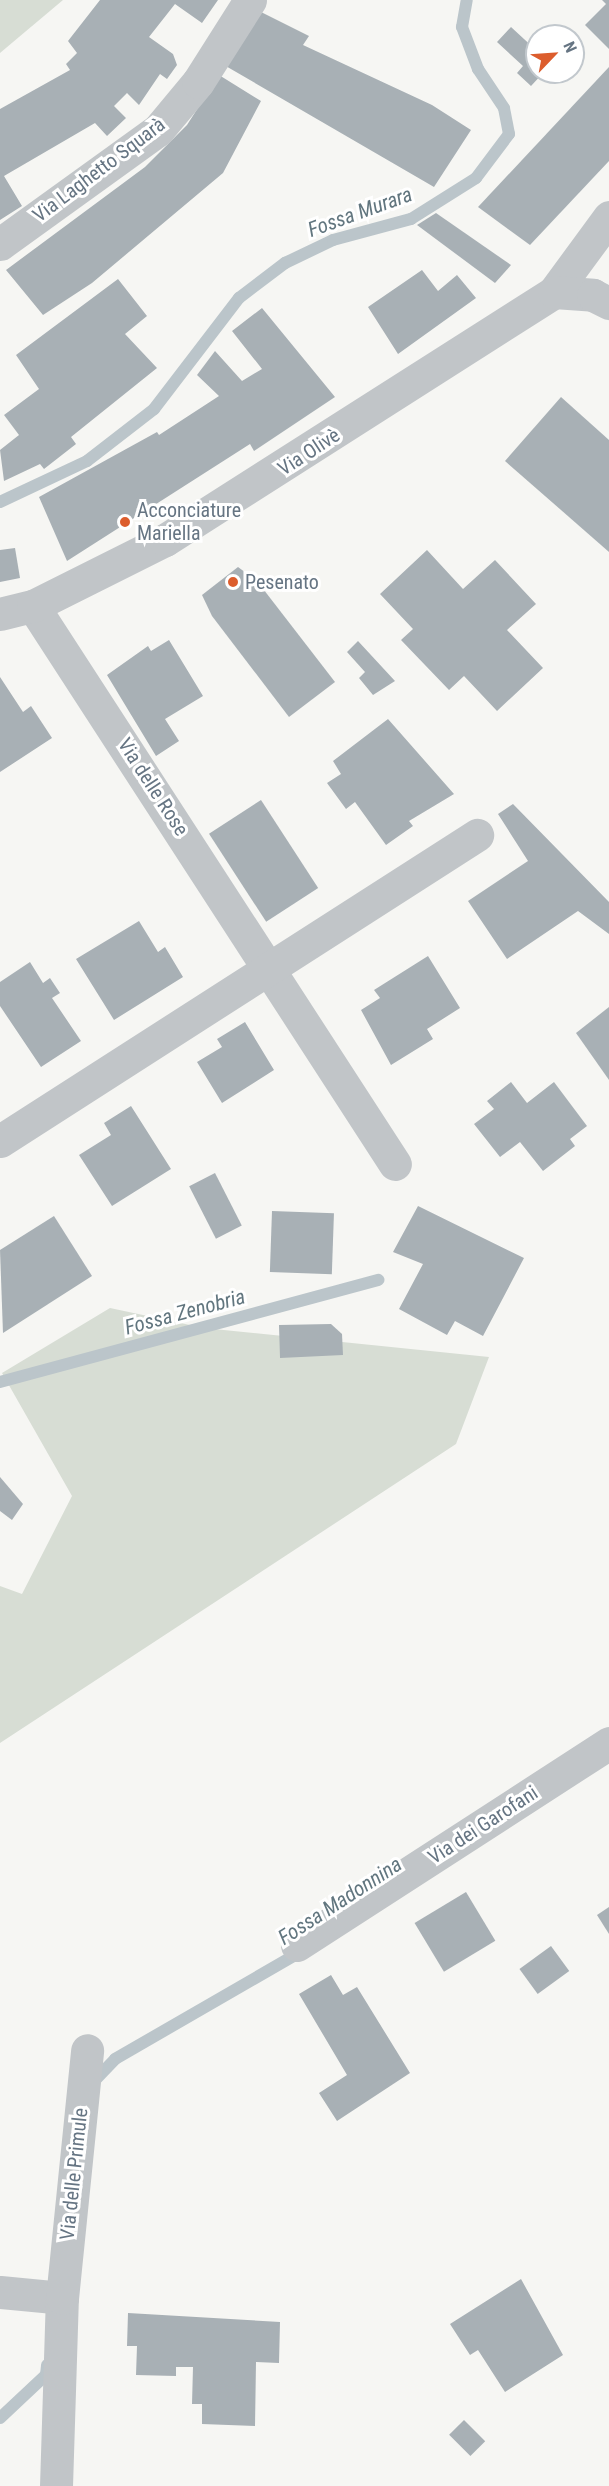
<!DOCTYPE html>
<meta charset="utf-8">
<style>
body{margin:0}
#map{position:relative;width:609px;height:2486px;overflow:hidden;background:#f6f6f3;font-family:"Roboto Condensed",sans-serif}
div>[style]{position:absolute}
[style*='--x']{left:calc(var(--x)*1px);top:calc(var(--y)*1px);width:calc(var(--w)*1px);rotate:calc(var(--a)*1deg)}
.green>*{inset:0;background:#d7ddd4}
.stream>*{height:12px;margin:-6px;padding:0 6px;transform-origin:6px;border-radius:6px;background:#bbc5ca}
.building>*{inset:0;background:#a8b0b5;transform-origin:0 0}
.minor>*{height:33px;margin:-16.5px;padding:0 16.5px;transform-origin:16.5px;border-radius:16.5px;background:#c1c5c8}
.tertiary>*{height:33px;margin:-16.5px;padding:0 16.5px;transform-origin:16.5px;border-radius:16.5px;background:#c1c5c8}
.dots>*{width:16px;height:16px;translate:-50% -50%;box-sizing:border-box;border:3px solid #fff;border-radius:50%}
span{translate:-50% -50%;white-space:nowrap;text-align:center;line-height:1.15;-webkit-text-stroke:6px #fff;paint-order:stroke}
.street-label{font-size:20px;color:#667583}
.poi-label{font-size:20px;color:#667583}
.left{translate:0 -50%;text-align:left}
.water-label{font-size:21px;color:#62767f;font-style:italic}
.north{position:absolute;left:525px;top:24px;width:60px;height:60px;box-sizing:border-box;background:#fff;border:2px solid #c2c8cd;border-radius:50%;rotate:65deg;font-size:16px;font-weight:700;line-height:24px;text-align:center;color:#667583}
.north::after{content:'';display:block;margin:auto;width:21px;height:27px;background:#dc5d2d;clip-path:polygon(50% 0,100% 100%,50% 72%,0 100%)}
</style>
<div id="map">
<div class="green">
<div style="clip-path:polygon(0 0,63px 0,0 53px)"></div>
<div style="clip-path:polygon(110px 1308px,204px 1328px,489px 1357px,456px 1444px,0 1743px,0 1586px,22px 1594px,72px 1496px,2px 1373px)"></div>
</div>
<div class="stream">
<div style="--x:0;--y:502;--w:96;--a:-25.2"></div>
<div style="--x:87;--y:461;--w:85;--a:-37.8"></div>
<div style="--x:154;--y:409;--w:140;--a:-52.6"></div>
<div style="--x:239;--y:298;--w:58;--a:-37.3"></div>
<div style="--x:285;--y:263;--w:53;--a:-25.6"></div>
<div style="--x:333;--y:240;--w:81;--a:-15.1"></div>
<div style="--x:411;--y:219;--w:77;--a:-32.2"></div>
<div style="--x:476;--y:178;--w:55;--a:-53.1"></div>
<div style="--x:509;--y:134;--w:26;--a:-101"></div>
<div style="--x:504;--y:108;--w:47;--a:-123.7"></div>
<div style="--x:478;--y:69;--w:45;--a:-110.9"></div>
<div style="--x:462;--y:27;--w:27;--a:-80"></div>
<div style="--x:0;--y:1382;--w:392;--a:-15.1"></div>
<div style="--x:95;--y:2080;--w:29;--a:-46"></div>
<div style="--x:115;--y:2059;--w:216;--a:-30"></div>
<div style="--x:0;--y:2418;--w:63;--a:-43.1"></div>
<div style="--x:46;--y:2375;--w:10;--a:-84"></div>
</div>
<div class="building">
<div style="clip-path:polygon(100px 0,218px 0,202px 23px,175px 4px,149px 37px,173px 54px,177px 65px,167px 79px,160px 74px,139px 105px,127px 93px,114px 106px,126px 118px,107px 136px,95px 123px,4px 176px,22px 206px,0 220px,0 109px,70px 70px,66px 64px,77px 53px,68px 41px)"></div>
<div style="clip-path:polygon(602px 0,609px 0,609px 49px,585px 25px,606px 4px)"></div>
<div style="clip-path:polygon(255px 9px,309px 36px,303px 45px,432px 105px,471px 130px,434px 187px,224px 65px)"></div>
<div style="clip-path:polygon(511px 27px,537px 51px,537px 72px,544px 72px,531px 86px,517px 73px,523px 66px,497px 42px)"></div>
<div style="clip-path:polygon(609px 67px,609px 161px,530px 245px,478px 207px)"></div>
<div style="clip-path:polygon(219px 75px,261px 101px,223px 173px,92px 283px,43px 315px,6px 270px,145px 167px,187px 125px)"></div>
<div style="clip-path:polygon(436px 213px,511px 265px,495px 283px,417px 225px)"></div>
<div style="clip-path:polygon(422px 270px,438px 291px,457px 275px,476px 298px,398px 354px,368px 307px)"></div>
<div style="clip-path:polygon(118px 279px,147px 316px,125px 334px,157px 368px,71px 437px,76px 444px,44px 469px,40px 464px,4px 481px,0 450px,19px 435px,4px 415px,39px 389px,16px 355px)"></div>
<div style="clip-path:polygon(262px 308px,335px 397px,254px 451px,250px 444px,67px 561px,39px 497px,157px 432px,159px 435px,219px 396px,197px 375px,215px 351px,242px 381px,262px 369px,232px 331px)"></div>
<div style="clip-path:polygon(561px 397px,609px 440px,609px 552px,505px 461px)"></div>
<div style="clip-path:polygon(15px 548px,20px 578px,0 582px,0 550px)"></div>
<div style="clip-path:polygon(427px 550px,463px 589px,495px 560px,536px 604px,507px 630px,543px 668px,497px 711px,464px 676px,449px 690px,401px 640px,413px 629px,380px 594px)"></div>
<div style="clip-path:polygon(238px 567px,257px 581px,335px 682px,289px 717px,212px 616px,202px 595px)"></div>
<div style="clip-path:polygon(169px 640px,203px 696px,165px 719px,179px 741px,156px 756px,107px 675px,148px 646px,151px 651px)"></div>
<div style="clip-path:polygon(358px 641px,395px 681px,373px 695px,359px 678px,365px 672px,347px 652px)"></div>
<div style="clip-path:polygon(0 677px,23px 712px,31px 706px,52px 738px,0 772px)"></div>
<div style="clip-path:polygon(388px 719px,454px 794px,409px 821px,413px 826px,386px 845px,355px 802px,346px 809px,327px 783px,341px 774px,333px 761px)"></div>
<div style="left:261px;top:800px;width:105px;height:62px;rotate:57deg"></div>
<div style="clip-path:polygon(513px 804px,609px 902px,609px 934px,578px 911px,507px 959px,468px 901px,528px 861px,498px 814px)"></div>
<div style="clip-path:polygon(139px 921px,158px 952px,165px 947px,183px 977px,114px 1020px,76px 959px)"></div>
<div style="clip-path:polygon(428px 956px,460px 1008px,427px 1029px,433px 1039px,391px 1065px,361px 1010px,380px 998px,374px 990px)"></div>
<div style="clip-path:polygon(30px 962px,43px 983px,50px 978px,60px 993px,52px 998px,81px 1041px,41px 1067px,0 1006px,0 982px)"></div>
<div style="clip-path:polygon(609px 1007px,609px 1080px,576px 1033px)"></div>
<div style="clip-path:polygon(245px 1022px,274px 1070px,222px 1103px,197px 1062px,222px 1047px,217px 1039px)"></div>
<div style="clip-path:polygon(511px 1082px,527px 1103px,554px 1082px,587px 1126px,570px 1139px,575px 1146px,543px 1171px,520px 1142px,500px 1157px,474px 1124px,494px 1109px,487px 1101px)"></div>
<div style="clip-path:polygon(131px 1106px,171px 1169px,112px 1206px,79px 1155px,111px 1135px,104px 1123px)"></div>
<div style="left:215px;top:1173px;width:59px;height:29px;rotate:63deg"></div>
<div style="clip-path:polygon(418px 1206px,524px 1258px,483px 1336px,455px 1321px,447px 1335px,399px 1309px,423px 1264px,393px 1252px)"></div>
<div style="left:272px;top:1211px;width:62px;height:61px;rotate:2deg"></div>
<div style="clip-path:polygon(54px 1216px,92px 1276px,3px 1333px,0 1250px)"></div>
<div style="clip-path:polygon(331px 1324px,342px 1334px,343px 1355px,280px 1358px,279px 1325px)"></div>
<div style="clip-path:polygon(0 1477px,23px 1504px,12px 1520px,0 1511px)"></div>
<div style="left:466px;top:1892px;width:57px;height:60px;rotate:59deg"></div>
<div style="clip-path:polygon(609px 1907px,609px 1934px,597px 1915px)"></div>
<div style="left:551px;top:1946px;width:31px;height:39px;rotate:54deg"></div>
<div style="clip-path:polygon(331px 1975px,343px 1995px,357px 1987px,410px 2073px,337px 2121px,319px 2093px,347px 2075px,299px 1994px)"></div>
<div style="clip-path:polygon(521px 2279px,563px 2355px,505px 2392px,478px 2350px,470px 2355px,450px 2324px)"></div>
<div style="clip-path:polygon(128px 2313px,280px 2322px,279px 2363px,256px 2362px,255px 2426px,202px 2424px,202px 2404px,192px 2404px,193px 2367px,176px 2367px,176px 2376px,136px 2375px,137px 2346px,127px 2346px)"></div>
<div style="left:464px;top:2420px;width:30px;height:21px;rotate:45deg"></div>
</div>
<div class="minor">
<div style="--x:0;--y:244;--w:195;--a:-35.8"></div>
<div style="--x:158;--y:130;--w:62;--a:-50.2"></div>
<div style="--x:198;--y:82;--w:97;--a:-57.6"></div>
<div style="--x:554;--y:292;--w:93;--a:-53.7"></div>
<div style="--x:33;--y:606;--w:665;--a:57.03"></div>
<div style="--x:0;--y:1141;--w:567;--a:-32.68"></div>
<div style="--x:297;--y:1945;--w:372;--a:-32.9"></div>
<div style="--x:0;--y:2292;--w:62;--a:5.5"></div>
<div style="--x:56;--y:2486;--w:188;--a:-88.2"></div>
<div style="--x:62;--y:2298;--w:249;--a:-84.2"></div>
</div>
<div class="tertiary">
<div style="--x:0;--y:614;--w:34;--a:-14"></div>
<div style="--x:33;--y:606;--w:148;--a:-26.6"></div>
<div style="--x:165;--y:540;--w:461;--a:-32.5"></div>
<div style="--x:554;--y:292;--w:39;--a:4"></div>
<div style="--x:593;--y:295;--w:18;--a:27"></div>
</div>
<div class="dots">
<div style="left:125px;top:522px;background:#dc5d2d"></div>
<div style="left:233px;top:582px;background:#dc5d2d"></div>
</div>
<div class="street-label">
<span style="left:99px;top:170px;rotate:-37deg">Via Laghetto Squarà</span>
<span style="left:309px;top:452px;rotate:-33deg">Via Olivè</span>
<span style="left:153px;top:787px;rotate:57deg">Via delle Rose</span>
<span style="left:483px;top:1825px;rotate:-33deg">Via dei Garofani</span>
<span style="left:74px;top:2174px;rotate:-84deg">Via delle Primule</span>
</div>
<div class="poi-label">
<span class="left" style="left:137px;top:522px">Acconciature<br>Mariella</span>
<span class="left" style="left:245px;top:582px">Pesenato</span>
</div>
<div class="water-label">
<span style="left:360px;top:212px;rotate:-20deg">Fossa Murara</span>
<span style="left:185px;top:1312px;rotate:-15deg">Fossa Zenobria</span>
<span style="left:340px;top:1901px;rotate:-33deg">Fossa Madonnina</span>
</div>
<div class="north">N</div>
</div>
